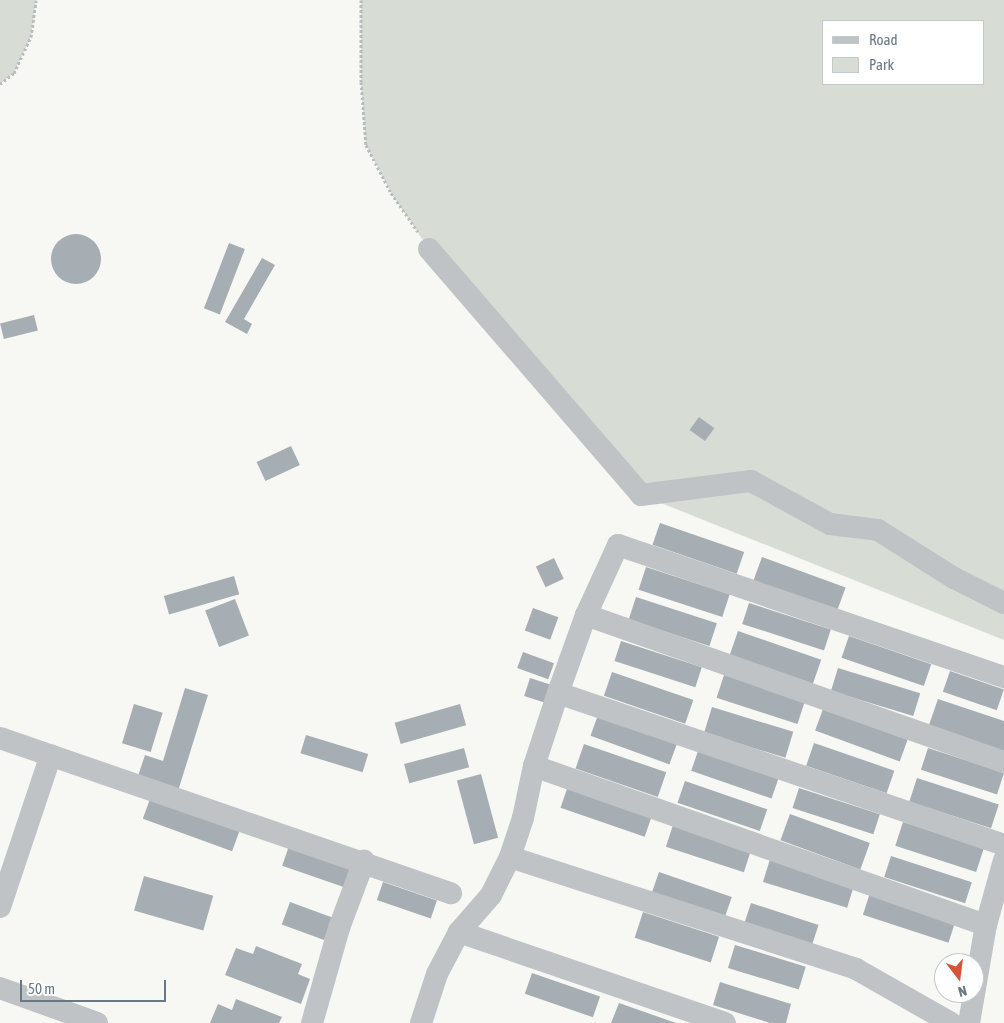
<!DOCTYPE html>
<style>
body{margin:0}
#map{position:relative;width:1004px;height:1023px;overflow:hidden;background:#f7f7f4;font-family:"Asap Condensed",sans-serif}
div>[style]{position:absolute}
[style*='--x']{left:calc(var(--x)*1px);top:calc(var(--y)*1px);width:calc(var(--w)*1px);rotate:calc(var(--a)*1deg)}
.green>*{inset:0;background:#d7dcd4}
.building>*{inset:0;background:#a7aeb3;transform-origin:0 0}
.round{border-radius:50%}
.path>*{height:3px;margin-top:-1.5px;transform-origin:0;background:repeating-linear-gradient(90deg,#b9bcbe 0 2.5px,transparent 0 5px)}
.minor>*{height:22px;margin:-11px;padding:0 11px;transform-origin:11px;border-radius:11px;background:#bfc3c6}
span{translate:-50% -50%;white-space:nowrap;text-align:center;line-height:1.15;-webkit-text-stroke:5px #fff;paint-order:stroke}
.legend{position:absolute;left:822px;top:20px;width:162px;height:65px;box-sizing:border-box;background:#fff;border:1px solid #c3c9cd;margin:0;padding:6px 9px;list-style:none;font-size:15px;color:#697883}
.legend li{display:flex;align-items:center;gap:10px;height:25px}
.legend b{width:25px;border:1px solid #c3c9cd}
.north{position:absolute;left:934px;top:953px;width:50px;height:50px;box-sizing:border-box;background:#fff;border:1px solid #c3c9cd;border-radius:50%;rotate:165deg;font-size:14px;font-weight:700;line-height:20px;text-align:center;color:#697883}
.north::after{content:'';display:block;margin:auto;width:18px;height:22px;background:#d45438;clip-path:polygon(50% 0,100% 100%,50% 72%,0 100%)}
.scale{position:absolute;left:20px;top:980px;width:146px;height:22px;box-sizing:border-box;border:2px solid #697883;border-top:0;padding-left:6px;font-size:15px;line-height:18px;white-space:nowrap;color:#697883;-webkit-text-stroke:4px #fff;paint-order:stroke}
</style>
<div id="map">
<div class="green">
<div style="clip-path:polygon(0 0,36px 0,31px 37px,14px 73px,0 84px)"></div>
<div style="clip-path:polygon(evenodd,361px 0,1004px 0,1004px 640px,641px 495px,429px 249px,391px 193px,366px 145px,361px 82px,361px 0,823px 21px,983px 21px,983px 84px,823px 84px,823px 21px)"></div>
</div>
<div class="building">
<div class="round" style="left:51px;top:234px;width:50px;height:50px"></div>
<div style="left:229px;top:243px;width:17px;height:70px;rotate:21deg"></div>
<div style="clip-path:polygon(262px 258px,275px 265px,244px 319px,252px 324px,247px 334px,225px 322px)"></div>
<div style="left:34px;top:315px;width:16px;height:35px;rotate:76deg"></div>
<div style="left:699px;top:417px;width:19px;height:16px;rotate:36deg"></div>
<div style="left:291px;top:446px;width:21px;height:38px;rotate:65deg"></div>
<div style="left:660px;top:523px;width:89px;height:23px;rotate:19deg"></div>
<div style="left:762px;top:557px;width:89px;height:26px;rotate:20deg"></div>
<div style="left:554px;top:558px;width:23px;height:20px;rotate:65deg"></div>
<div style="left:646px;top:567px;width:88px;height:24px;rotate:18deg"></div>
<div style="left:234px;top:576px;width:19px;height:73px;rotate:74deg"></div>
<div style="left:636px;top:597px;width:85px;height:24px;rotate:18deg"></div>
<div style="left:235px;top:599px;width:39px;height:32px;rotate:69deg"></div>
<div style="left:749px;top:603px;width:86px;height:22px;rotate:18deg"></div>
<div style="left:533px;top:608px;width:27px;height:24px;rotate:20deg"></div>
<div style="left:738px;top:631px;width:88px;height:28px;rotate:19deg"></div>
<div style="left:849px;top:636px;width:87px;height:23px;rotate:19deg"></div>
<div style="left:621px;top:641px;width:85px;height:21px;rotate:18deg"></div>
<div style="left:523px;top:652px;width:33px;height:17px;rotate:20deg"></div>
<div style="left:838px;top:668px;width:86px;height:24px;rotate:17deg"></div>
<div style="left:950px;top:671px;width:57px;height:22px;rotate:19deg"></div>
<div style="left:612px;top:672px;width:86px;height:25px;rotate:19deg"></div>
<div style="left:724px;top:675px;width:85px;height:24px;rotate:18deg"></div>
<div style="left:530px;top:678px;width:22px;height:19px;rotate:18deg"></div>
<div style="clip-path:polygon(185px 688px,208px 695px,178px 791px,137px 779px,145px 755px,163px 761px)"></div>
<div style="clip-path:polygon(938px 699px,1004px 721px,1004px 751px,929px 725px)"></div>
<div style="left:134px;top:704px;width:30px;height:41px;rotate:17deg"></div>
<div style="left:460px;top:704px;width:22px;height:68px;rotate:74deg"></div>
<div style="left:712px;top:707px;width:85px;height:27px;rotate:17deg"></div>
<div style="left:823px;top:709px;width:90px;height:23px;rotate:20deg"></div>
<div style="left:598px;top:715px;width:84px;height:22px;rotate:20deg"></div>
<div style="left:306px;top:735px;width:65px;height:19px;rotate:17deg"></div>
<div style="left:814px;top:743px;width:85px;height:24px;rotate:19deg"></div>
<div style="left:584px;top:744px;width:87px;height:26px;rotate:19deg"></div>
<div style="left:464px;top:748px;width:20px;height:62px;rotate:75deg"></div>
<div style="left:928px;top:748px;width:80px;height:23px;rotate:18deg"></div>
<div style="left:698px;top:751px;width:85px;height:21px;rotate:19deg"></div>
<div style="left:481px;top:774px;width:66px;height:25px;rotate:75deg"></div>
<div style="left:917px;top:778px;width:86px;height:25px;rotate:18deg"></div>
<div style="left:685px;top:781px;width:87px;height:23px;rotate:19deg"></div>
<div style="left:568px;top:786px;width:89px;height:23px;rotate:19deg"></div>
<div style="left:799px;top:788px;width:85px;height:21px;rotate:18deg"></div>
<div style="left:150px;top:799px;width:95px;height:21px;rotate:20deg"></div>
<div style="left:790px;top:814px;width:85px;height:28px;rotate:20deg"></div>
<div style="left:903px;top:822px;width:85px;height:25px;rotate:18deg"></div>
<div style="left:673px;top:825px;width:82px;height:23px;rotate:18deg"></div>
<div style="left:289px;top:846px;width:65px;height:21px;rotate:19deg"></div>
<div style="left:891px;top:856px;width:85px;height:22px;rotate:18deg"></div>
<div style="left:770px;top:859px;width:88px;height:24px;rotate:17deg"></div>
<div style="left:659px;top:872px;width:77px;height:22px;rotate:19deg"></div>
<div style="left:144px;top:876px;width:72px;height:36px;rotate:16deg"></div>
<div style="left:383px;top:882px;width:57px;height:19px;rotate:19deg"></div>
<div style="left:870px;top:893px;width:90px;height:23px;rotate:18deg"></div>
<div style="left:290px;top:902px;width:45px;height:24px;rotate:20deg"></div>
<div style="left:751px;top:903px;width:71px;height:23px;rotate:18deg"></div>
<div style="left:643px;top:912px;width:80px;height:27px;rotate:18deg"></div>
<div style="left:735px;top:945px;width:74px;height:24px;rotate:17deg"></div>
<div style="clip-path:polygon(256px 946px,302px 964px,298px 974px,310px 979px,301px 1004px,225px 975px,236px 948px,253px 954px)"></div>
<div style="left:532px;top:973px;width:72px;height:22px;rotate:19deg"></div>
<div style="clip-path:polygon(720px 982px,791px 1004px,786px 1023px,770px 1023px,713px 1005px)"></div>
<div style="clip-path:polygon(236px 999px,282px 1017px,279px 1023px,210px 1023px,218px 1004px,232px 1010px)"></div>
<div style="clip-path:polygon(619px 1003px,676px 1023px,611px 1023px)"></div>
</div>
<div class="path">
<div style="--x:361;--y:0;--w:82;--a:90"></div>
<div style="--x:361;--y:82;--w:63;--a:85.5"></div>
<div style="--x:366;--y:145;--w:54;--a:62.5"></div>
<div style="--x:391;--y:193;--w:47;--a:55.3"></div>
<div style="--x:0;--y:84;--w:18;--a:-38"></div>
<div style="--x:14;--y:73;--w:40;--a:-65"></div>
<div style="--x:31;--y:37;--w:37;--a:-82"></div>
</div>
<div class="minor">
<div style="--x:429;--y:249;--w:325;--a:49.2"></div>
<div style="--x:641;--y:495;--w:111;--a:-7.3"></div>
<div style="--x:751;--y:481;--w:90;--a:28.6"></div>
<div style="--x:830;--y:524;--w:48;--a:7.1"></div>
<div style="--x:878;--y:530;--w:90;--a:32.3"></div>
<div style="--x:954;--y:578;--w:56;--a:26.6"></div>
<div style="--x:586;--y:615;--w:443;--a:19.4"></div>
<div style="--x:558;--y:693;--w:471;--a:18.8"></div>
<div style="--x:0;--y:738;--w:477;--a:19"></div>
<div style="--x:534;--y:766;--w:479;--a:19.4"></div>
<div style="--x:510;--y:857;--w:364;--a:17.9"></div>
<div style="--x:856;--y:969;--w:109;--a:29.6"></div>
<div style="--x:0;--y:907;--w:160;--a:-71.5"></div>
<div style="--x:459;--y:932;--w:281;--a:18.9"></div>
<div style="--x:0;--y:988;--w:103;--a:19.8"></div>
<div style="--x:312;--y:1023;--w:99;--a:-74.1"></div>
<div style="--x:339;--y:928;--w:72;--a:-69.5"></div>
<div style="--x:421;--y:1023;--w:52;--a:-71.9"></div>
<div style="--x:437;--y:974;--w:47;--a:-62.4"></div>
<div style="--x:459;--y:932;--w:49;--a:-49.1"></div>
<div style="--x:491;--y:895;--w:42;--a:-63.4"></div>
<div style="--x:510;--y:857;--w:41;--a:-71.6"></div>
<div style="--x:523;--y:818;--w:53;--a:-78.1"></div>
<div style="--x:534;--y:766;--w:77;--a:-71.8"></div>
<div style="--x:558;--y:693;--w:83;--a:-70.3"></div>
<div style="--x:586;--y:615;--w:77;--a:-65.4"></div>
<div style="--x:618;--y:545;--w:408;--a:18.9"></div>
<div style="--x:969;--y:1023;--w:99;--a:-80.2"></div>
<div style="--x:986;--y:925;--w:67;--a:-74.5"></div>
</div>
<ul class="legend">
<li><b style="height:6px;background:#bfc3c6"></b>Road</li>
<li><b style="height:14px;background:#d7dcd4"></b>Park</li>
</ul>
<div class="north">N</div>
<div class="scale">50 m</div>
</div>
